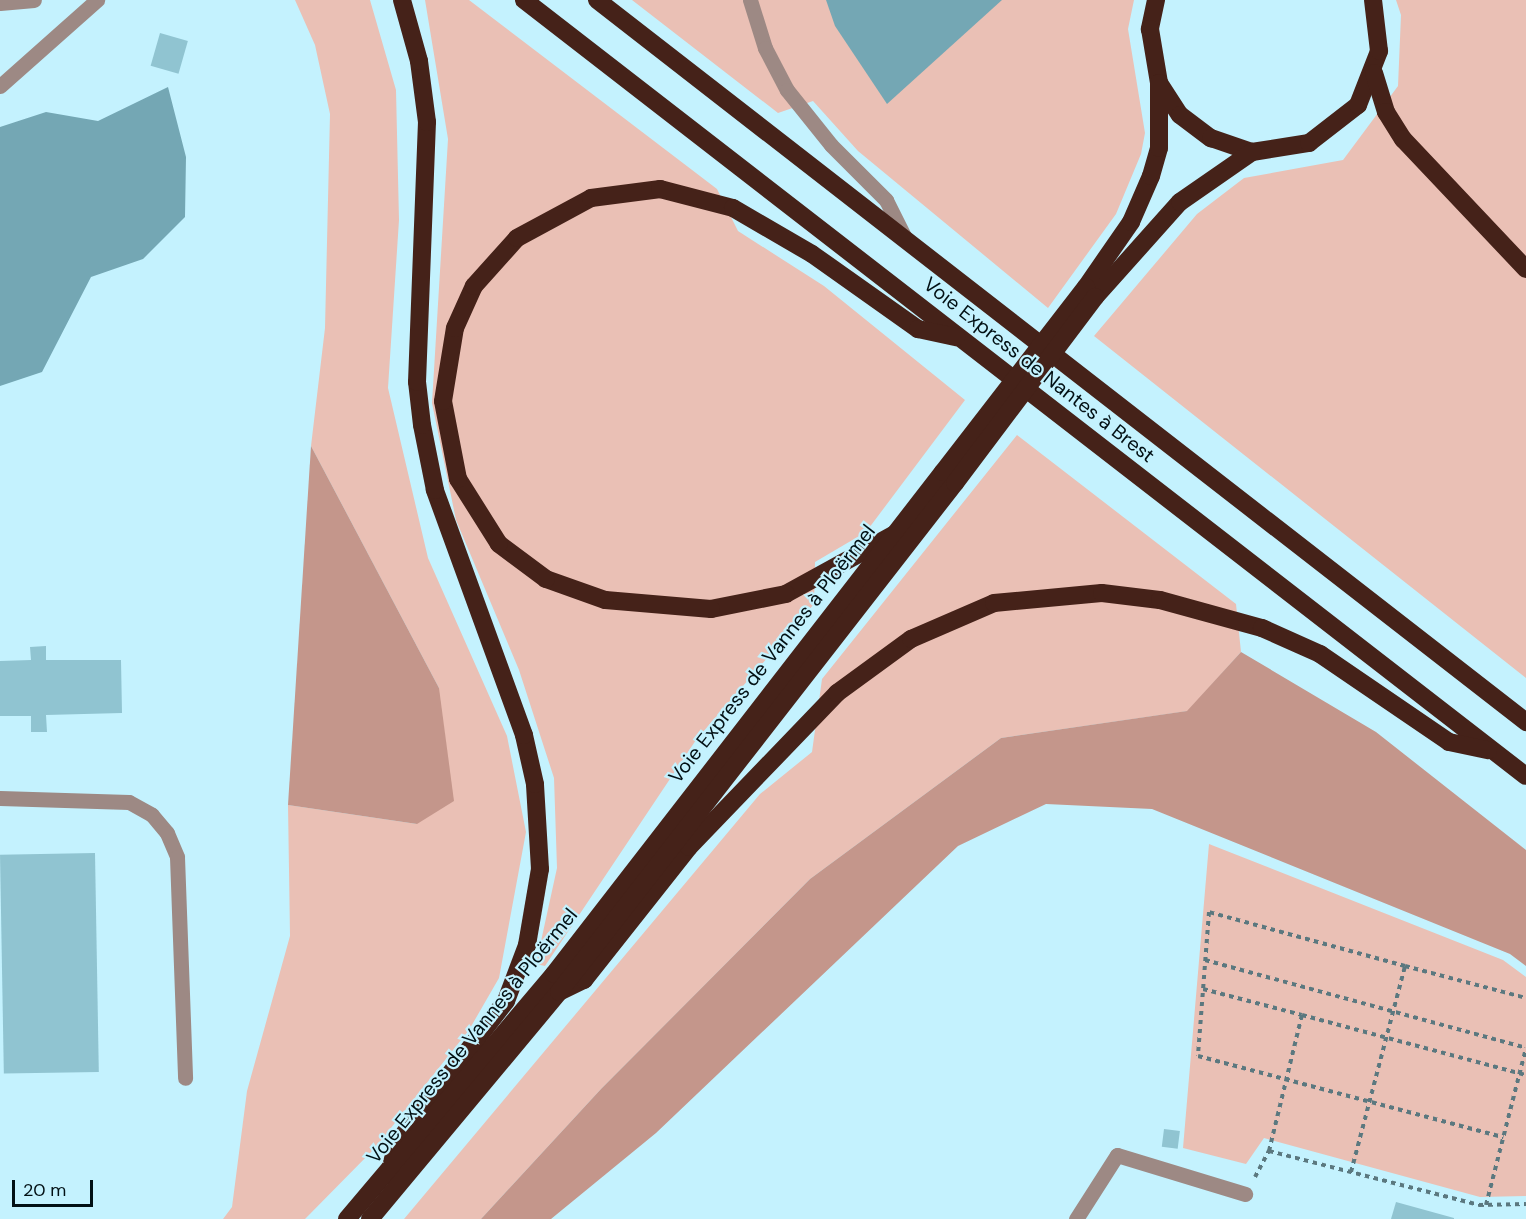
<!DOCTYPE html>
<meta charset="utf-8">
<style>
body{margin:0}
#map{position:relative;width:1526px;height:1219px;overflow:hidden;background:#c4f2fe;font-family:"DM Sans",sans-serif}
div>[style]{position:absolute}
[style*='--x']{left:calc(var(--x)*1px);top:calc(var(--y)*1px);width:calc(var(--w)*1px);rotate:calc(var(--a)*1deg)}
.green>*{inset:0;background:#eac0b5}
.forest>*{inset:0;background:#c4968b}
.water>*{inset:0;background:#74a7b4}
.building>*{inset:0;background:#90c4d1;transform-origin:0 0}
.path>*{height:4px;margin-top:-2px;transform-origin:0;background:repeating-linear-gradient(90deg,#5b787f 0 4.5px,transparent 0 9px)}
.lane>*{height:15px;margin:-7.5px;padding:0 7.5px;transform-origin:7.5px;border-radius:7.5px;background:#9d8984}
.highway>*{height:18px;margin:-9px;padding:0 9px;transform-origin:9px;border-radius:9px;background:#452219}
.highway-bridge>*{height:18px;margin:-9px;padding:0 9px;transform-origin:9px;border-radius:9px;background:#452219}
span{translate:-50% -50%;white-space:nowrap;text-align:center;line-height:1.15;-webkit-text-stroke:4.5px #c4f2fe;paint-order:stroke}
.street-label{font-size:20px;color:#021014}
.scale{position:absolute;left:12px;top:1180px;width:81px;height:27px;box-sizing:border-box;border:3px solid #021014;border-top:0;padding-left:8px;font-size:18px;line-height:21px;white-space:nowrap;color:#021014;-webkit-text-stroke:4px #c4f2fe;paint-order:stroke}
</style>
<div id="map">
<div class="green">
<div style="clip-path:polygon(295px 0,370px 0,396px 90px,399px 220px,388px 388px,428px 558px,507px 736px,526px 832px,499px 978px,469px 1030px,375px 1148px,305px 1219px,223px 1219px,232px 1207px,247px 1091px,290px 936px,288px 805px,417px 824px,439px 688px,311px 446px,325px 328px,330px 114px,315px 45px)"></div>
<div style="clip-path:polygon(425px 0,469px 0,717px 189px,738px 231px,824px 286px,965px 400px,866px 532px,815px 562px,814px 604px,696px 740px,545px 966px,536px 964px,557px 868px,554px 778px,519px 670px,456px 520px,432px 403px,448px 139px)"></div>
<div style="clip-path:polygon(632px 0,1134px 0,1128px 29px,1145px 133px,1141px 154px,1116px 214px,1048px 308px,858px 151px,813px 101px,778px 113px)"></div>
<div style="clip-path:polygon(1396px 0,1526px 0,1526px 678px,1094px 336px,1197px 214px,1244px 178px,1343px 160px,1398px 86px,1401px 15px)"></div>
<div style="clip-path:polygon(1017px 435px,1236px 604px,1241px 652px,1188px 711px,1001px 738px,810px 879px,601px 1089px,481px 1219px,404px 1219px,760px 794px,812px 752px,822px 679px)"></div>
<div style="clip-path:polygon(1209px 844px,1503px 960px,1526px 977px,1526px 1196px,1480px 1197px,1264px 1138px,1246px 1164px,1183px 1148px)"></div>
</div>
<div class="forest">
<div style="clip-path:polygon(311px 446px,439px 688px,454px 801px,417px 824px,288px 805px)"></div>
<div style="clip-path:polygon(1241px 652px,1376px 732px,1526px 850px,1526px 966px,1510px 954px,1152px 809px,1046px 804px,958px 846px,656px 1133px,551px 1219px,481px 1219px,601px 1089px,810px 879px,1001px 738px,1187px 711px)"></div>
</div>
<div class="water">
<div style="clip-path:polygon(826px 0,1002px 0,887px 104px,835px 26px)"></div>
<div style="clip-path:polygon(168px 87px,186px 157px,185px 217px,143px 259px,91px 277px,42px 372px,0 386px,0 127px,46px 112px,98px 121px)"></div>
</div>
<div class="building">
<div style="left:160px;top:33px;width:29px;height:34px;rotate:16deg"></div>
<div style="clip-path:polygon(46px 646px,46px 660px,121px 660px,122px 713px,46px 715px,47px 732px,31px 732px,31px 716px,0 716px,0 661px,31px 660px,30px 647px)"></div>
<div style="left:95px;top:853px;width:219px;height:95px;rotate:89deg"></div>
<div style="left:1164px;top:1129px;width:16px;height:18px;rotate:7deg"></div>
<div style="clip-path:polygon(1396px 1202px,1454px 1218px,1454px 1219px,1391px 1219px)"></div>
</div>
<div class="path">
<div style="--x:1205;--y:960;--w:333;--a:15.3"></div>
<div style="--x:1405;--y:966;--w:203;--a:-164.6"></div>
<div style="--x:1209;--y:912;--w:144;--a:94.4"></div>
<div style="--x:1198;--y:1056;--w:316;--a:14.9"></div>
<div style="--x:1203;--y:989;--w:102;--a:14.7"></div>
<div style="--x:1269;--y:1151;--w:140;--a:-76.4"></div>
<div style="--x:1302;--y:1015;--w:232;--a:15"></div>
<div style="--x:1351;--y:1172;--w:213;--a:-75.3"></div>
<div style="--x:1405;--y:966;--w:125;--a:14.8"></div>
<div style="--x:1255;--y:1177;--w:30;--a:-62"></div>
<div style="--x:1269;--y:1151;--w:217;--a:14.4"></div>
<div style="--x:1479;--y:1205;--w:47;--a:-1.2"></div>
<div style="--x:1486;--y:1205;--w:162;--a:-75.7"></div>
</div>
<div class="lane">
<div style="--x:750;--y:0;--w:50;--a:72.6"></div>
<div style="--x:765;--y:48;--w:47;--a:62.4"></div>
<div style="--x:787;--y:90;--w:70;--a:51.3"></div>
<div style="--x:831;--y:145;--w:78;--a:45"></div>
<div style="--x:886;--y:200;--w:45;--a:63.4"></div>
<div style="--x:0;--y:3;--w:34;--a:-5"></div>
<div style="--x:0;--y:86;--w:130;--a:-41.6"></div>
<div style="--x:0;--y:798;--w:129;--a:1.8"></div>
<div style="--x:129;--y:802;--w:26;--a:29"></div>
<div style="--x:152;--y:815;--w:23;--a:50"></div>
<div style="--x:167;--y:833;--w:26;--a:67"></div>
<div style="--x:177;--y:857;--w:221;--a:87.9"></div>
<div style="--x:1076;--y:1219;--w:76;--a:-57.4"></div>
<div style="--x:1117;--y:1155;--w:134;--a:16.9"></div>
</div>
<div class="highway">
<div style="--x:524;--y:0;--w:1267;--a:37.76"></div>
<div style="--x:597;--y:0;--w:1177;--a:37.85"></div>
<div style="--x:1156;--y:0;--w:30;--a:102"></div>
<div style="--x:1150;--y:29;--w:55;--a:80.5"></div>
<div style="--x:1159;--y:83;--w:38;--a:57"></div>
<div style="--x:1180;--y:115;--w:39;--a:37"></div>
<div style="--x:1211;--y:138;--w:43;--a:18.9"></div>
<div style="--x:1252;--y:152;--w:58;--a:-9"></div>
<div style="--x:1309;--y:143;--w:62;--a:-37.8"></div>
<div style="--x:1358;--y:105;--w:58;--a:-68.7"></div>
<div style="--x:1379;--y:51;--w:51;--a:-96.7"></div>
<div style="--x:1374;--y:73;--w:41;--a:72.9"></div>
<div style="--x:1386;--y:112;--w:32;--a:58"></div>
<div style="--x:1403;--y:139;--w:179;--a:46.6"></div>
<div style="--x:1086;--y:287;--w:79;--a:-55.3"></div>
<div style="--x:1131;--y:222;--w:50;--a:-66.5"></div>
<div style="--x:1151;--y:176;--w:29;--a:-74"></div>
<div style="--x:1159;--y:148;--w:65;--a:-90"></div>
<div style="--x:1095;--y:297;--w:127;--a:-48.2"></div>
<div style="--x:1180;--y:202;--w:88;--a:-34.8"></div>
<div style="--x:895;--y:534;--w:124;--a:151.2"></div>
<div style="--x:786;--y:594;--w:76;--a:168.7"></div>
<div style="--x:711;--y:609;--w:106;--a:-175.1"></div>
<div style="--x:605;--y:600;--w:63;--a:-160.4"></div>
<div style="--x:546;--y:579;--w:59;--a:-143.3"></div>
<div style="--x:499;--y:544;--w:77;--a:-122.2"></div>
<div style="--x:458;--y:479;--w:79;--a:-100.9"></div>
<div style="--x:443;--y:401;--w:74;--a:-80.7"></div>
<div style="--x:455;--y:328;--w:46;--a:-65.7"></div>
<div style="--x:474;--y:286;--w:64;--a:-48.1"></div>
<div style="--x:517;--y:238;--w:84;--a:-28.4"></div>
<div style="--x:591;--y:198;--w:70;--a:-7.4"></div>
<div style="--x:660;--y:189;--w:75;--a:14.6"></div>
<div style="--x:733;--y:208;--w:91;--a:30.2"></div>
<div style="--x:812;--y:254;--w:130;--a:35.3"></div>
<div style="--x:918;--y:329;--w:39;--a:12"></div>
<div style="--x:559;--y:992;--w:28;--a:-26"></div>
<div style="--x:584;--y:980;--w:169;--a:-51.7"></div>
<div style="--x:689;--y:847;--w:214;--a:-46.1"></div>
<div style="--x:837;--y:693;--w:92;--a:-36.1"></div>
<div style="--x:911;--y:639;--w:90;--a:-23.4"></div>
<div style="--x:994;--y:603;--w:108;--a:-5.3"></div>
<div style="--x:1102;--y:593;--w:58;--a:6.9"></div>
<div style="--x:1160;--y:600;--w:106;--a:15.4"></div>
<div style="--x:1262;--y:628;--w:64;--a:24.1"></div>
<div style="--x:1320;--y:654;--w:156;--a:34.3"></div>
<div style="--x:1449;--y:742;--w:40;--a:12"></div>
<div style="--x:389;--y:1175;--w:33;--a:-76"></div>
<div style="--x:397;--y:1143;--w:179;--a:-52.5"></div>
<div style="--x:506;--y:1001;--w:60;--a:-69.4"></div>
<div style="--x:527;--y:945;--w:77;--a:-80.3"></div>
<div style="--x:540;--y:869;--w:85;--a:-93.4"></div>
<div style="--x:535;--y:784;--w:50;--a:-102.7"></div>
<div style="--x:524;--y:735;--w:261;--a:-110"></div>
<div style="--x:435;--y:490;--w:66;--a:-101.3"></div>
<div style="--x:422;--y:425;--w:43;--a:-96.6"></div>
<div style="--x:417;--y:382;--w:260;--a:-87.8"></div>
<div style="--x:427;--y:122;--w:62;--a:-97.5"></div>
<div style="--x:419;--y:61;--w:63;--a:-105.6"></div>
<div style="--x:347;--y:1219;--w:321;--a:-49.8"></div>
<div style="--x:554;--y:974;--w:635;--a:-52.23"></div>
<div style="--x:370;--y:1219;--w:295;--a:-50.2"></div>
<div style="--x:559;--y:992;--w:645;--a:-52.12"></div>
</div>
<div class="highway-bridge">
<div style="--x:943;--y:472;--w:234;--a:-52.3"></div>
<div style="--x:955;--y:483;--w:233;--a:-53"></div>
</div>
<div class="street-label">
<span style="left:1039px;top:370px;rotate:38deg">Voie Express de Nantes à Brest</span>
<span style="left:772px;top:654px;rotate:-52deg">Voie Express de Vannes à Ploërmel</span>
<span style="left:472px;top:1036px;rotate:-51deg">Voie Express de Vannes à Ploërmel</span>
</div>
<div class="scale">20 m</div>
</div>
